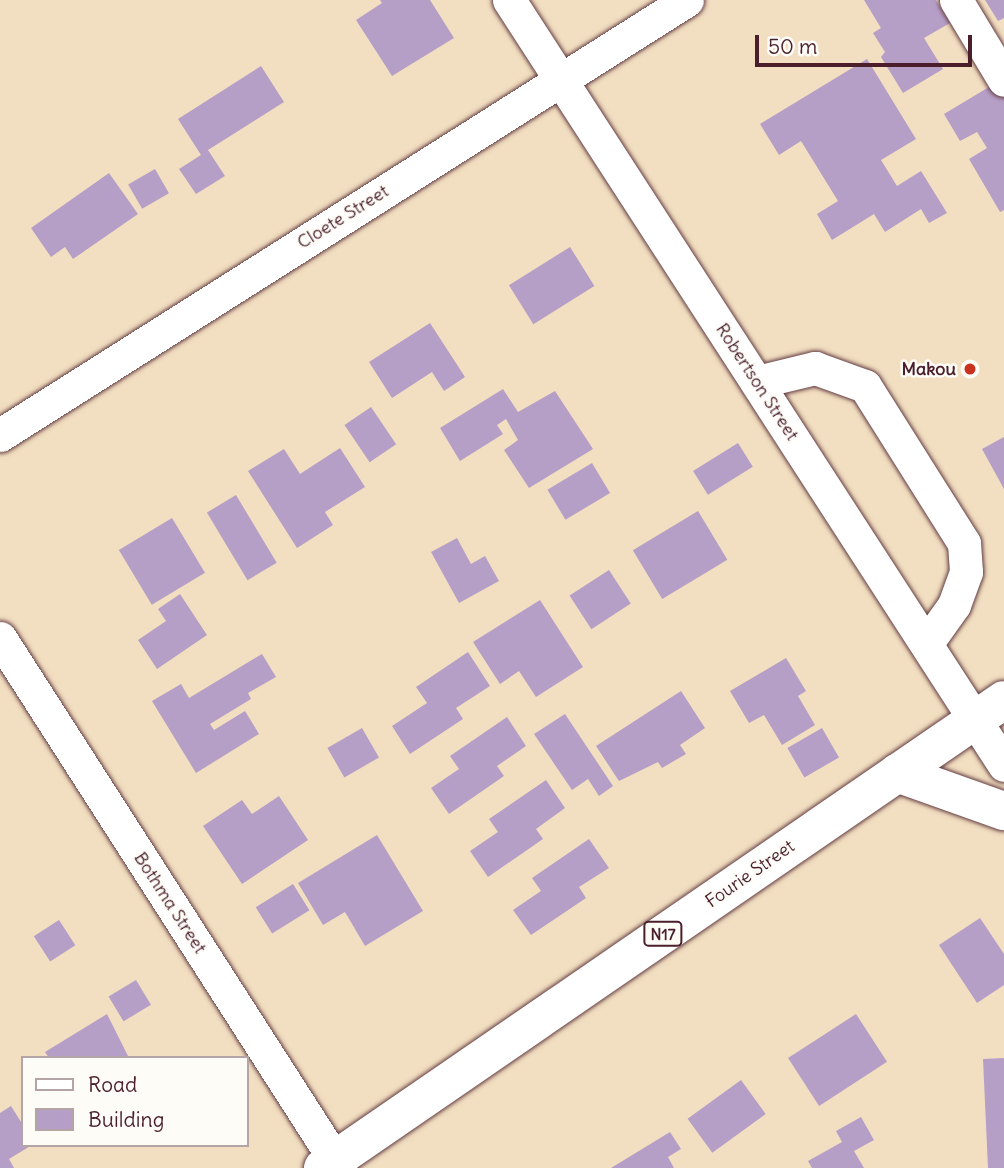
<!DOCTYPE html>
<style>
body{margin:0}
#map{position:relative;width:1004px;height:1168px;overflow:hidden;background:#f2dec0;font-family:Delius,sans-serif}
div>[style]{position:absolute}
.building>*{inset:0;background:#b69fc7;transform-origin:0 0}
.roads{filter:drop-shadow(0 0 2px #633c41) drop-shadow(0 0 2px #633c41)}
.minor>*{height:33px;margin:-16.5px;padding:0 16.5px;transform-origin:16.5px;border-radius:16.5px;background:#fff}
.highway>*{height:38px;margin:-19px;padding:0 19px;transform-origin:19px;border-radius:19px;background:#fff}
.dots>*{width:19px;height:19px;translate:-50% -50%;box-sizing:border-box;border:4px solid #fdfcf7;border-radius:50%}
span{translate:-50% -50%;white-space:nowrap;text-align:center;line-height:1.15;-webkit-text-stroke:5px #fdfcf7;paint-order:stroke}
.shield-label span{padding:2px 5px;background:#fdfcf7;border:2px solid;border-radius:5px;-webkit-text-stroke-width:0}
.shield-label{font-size:16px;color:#4a1f2b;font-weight:700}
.street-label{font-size:18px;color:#4a1f2b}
.poi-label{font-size:18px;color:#4a1f2b;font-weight:700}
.right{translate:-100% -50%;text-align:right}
.legend{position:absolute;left:21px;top:1056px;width:228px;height:91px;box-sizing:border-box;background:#fdfcf7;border:2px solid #b5a4a5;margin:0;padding:9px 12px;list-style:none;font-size:21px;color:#4a1f2b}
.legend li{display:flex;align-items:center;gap:14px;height:35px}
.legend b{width:35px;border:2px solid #b5a4a5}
.scale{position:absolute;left:755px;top:35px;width:217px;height:32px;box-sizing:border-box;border:4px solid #4a1f2b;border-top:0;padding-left:9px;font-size:21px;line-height:24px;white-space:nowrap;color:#4a1f2b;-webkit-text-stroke:5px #fdfcf7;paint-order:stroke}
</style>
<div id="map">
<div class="building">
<i style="clip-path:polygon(380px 0,430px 0,454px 38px,392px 76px,356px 20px,382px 3px)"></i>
<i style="clip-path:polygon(864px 0,936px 0,950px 23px,924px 38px,943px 69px,903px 93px,881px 57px,885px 52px,873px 33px,881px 28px)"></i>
<i style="clip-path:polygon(985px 0,1004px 0,1004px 18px,998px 21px)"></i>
<i style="clip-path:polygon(867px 59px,916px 139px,881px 160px,897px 186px,921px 171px,947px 213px,929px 223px,921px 209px,885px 232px,874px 214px,832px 240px,817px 214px,838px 201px,801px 141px,779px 155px,760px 124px)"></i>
<i style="clip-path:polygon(261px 66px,284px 102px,208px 150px,225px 176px,196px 194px,179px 169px,201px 155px,178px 119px)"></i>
<i style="clip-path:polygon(999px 81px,1004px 90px,1004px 210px,1000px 212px,969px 159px,987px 148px,977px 132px,960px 141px,944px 114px)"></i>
<i style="left:155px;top:169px;width:28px;height:31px;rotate:60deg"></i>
<i style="clip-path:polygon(109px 173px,138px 214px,73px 259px,65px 247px,51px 257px,31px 228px)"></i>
<i style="left:570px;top:247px;width:46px;height:72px;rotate:58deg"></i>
<i style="clip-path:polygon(430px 323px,465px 377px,444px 391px,432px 372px,392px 398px,369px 362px)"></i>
<i style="clip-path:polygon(503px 389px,518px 412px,555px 391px,593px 449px,529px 488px,504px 450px,518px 440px,506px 419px,497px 425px,503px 434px,460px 461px,440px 428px)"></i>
<i style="left:371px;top:407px;width:45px;height:32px;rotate:56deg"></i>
<i style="clip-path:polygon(1004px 437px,1004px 489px,982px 449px)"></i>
<i style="left:738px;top:443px;width:28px;height:53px;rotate:58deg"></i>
<i style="clip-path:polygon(340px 448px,365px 487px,325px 512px,333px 525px,297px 548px,248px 471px,284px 449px,300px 474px)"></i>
<i style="left:592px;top:463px;width:35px;height:52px;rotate:59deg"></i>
<i style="left:236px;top:495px;width:79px;height:34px;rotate:59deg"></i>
<i style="left:698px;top:511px;width:57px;height:76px;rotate:59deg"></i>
<i style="left:172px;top:518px;width:64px;height:62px;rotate:59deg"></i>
<i style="clip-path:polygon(457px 538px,471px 564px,485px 556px,499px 581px,459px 603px,431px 552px)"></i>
<i style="left:609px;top:570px;width:40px;height:47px;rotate:57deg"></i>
<i style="clip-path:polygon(180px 594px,207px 635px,157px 669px,138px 640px,166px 621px,158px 609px)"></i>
<i style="clip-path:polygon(540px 600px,583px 667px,536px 697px,519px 671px,500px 684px,473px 642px)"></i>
<i style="clip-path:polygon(468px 652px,490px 686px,456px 708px,463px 719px,410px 754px,392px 726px,427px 703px,416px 687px)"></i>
<i style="clip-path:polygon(262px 654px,276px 677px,248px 693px,251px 699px,210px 724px,214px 730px,245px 711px,259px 734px,196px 773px,152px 701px,181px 684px,189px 698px)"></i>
<i style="clip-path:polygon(786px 658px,806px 691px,798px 696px,815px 725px,782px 745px,764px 715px,749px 723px,730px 691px)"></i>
<i style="clip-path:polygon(681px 691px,705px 728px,680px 745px,686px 754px,662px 768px,658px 762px,619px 781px,596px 746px)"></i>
<i style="clip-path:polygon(565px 714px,613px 786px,599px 796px,588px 779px,572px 790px,534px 734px)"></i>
<i style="clip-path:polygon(507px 717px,526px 746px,497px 766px,504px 776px,449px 814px,431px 788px,459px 769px,450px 756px)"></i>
<i style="left:362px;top:728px;width:34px;height:40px;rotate:60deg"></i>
<i style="left:822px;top:728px;width:34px;height:40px;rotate:60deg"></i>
<i style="clip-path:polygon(546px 780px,565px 808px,536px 829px,543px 839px,488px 877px,470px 851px,498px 832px,489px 819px)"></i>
<i style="clip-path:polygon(279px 796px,308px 840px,242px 884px,203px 826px,242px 800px,252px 814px)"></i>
<i style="clip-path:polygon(377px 835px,423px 911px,365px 946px,345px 912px,323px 925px,298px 883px)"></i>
<i style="clip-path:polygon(589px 839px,609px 868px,579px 887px,586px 898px,531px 935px,513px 910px,541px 891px,532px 878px)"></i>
<i style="left:293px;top:884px;width:31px;height:44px;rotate:58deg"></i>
<i style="clip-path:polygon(980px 918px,1004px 954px,1004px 985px,977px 1003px,939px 945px)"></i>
<i style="left:59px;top:920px;width:30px;height:30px;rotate:57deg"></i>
<i style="left:136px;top:980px;width:29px;height:32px;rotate:59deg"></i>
<i style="clip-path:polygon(107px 1014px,129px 1058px,49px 1058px,45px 1052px)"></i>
<i style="left:856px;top:1014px;width:57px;height:81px;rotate:57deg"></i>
<i style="clip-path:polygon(1004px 1058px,1004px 1168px,988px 1168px,983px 1059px)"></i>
<i style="left:741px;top:1080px;width:42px;height:66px;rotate:54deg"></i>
<i style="clip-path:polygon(11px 1106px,23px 1125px,23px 1145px,32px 1145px,9px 1159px,14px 1168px,0 1168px,0 1113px)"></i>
<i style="clip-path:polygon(861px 1117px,874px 1140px,854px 1151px,864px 1168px,812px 1168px,808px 1161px,842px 1142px,836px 1131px)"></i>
<i style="clip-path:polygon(670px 1132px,681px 1149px,668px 1157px,674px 1168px,611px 1168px)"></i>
</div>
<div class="roads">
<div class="minor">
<i style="left:509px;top:0;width:911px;rotate:57.09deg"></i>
<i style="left:956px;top:0;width:93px;rotate:59deg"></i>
<i style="left:757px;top:382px;width:60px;rotate:-13.6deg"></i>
<i style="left:815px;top:368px;width:53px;rotate:19.8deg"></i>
<i style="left:865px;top:386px;width:186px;rotate:57.8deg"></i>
<i style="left:964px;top:543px;width:29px;rotate:86deg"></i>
<i style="left:966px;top:572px;width:35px;rotate:110deg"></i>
<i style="left:954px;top:605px;width:47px;rotate:125.4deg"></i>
<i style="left:0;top:435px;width:813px;rotate:-32.34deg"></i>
<i style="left:0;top:638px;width:630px;rotate:57.32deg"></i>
</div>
<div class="highway">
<i style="left:897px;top:773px;width:114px;rotate:19.6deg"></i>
<i style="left:323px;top:1168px;width:826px;rotate:-34.5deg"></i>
</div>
</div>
<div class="dots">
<i style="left:970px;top:369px;background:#c8321e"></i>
</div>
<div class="shield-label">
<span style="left:663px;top:934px">N17</span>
</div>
<div class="street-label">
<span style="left:343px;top:217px;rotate:-32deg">Cloete Street</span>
<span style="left:757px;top:382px;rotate:57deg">Robertson Street</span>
<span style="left:750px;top:874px;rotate:-35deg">Fourie Street</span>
<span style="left:170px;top:903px;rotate:57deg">Bothma Street</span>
</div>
<div class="poi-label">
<span class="right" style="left:956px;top:369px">Makou</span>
</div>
<ul class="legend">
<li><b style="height:9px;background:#fff"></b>Road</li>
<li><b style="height:19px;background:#b69fc7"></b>Building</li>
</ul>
<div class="scale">50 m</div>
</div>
